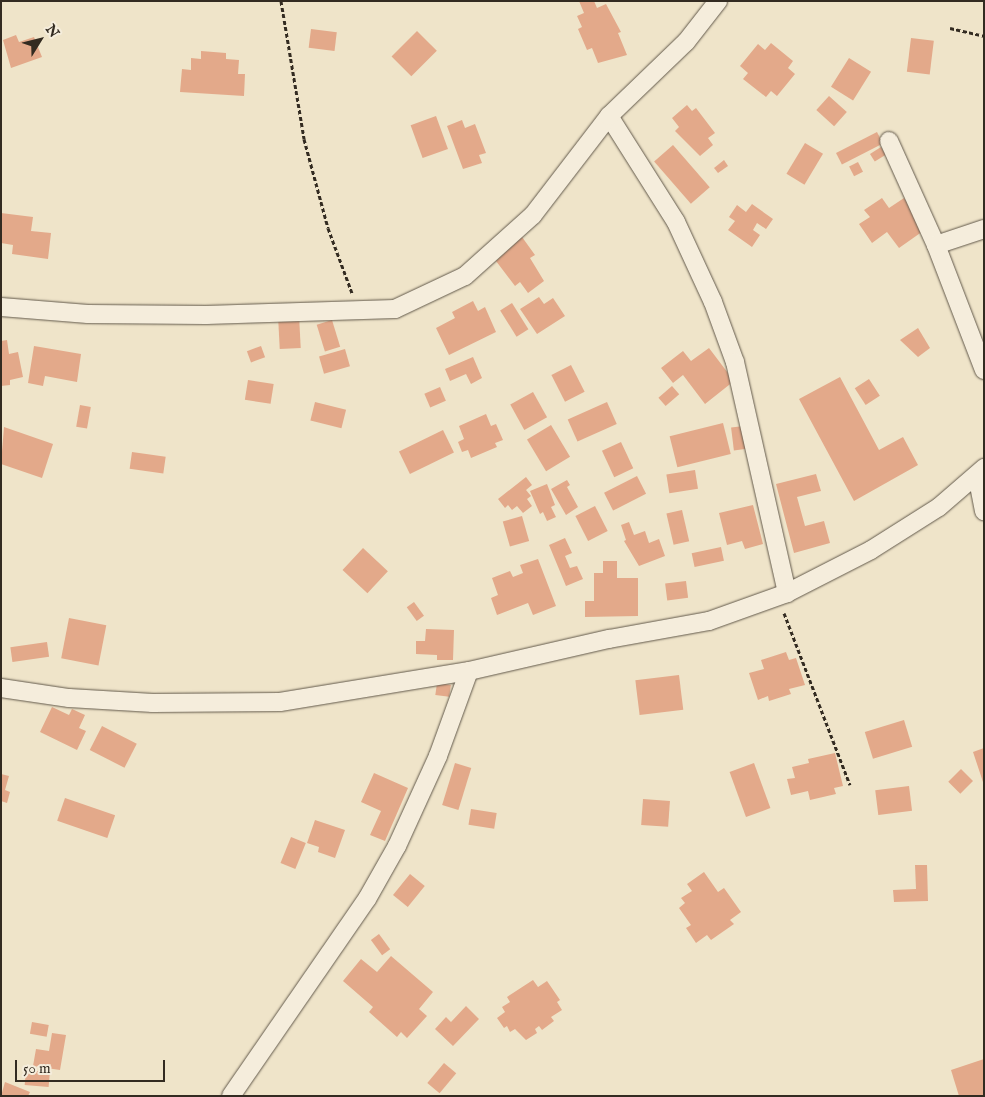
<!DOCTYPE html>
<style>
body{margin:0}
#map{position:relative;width:985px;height:1097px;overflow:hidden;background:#efe4c9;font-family:"IM FELL English",serif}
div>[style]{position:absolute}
.building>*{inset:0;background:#e3a98a;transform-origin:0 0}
.path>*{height:3px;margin-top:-1.5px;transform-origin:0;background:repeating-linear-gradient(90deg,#332b21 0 4px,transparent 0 6.5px)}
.roads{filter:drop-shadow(0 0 1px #62594b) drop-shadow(0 0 1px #62594b)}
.minor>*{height:18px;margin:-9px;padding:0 9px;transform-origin:9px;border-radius:9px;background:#f5eddc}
span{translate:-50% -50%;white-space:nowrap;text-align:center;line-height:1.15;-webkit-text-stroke:4px #f5eddc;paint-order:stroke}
.frame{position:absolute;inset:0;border:2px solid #332b21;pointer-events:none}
.north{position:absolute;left:15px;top:15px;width:50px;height:50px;-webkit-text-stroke:4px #f5eddc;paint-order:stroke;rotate:54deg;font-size:14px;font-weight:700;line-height:20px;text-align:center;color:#332b21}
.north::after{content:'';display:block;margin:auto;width:18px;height:22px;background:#332b21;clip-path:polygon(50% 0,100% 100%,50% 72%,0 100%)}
.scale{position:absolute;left:15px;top:1060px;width:150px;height:22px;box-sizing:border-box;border:2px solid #332b21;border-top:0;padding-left:6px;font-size:15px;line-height:18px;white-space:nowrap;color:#332b21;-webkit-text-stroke:4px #f5eddc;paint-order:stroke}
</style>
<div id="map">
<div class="building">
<i style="clip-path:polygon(579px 1px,594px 1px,597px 8px,606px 4px,621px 32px,618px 33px,627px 55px,598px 63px,592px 48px,587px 50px,578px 29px,582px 27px,577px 16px,584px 13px)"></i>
<i style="left:311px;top:29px;width:26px;height:19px;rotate:7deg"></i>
<i style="left:417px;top:31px;width:28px;height:36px;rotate:45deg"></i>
<i style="clip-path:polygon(16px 35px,19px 42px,34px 37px,42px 57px,11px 68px,3px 40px)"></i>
<i style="left:911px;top:38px;width:23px;height:34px;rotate:7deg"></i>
<i style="clip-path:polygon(771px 43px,793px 61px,788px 68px,795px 74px,777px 96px,771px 91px,766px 97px,743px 79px,748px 73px,740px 66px,758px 44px,765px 50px)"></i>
<i style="clip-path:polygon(201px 51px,226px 53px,226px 59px,239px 60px,238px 74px,245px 74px,244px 96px,180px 92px,182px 69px,191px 70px,191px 58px,201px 59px)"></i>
<i style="left:849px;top:58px;width:26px;height:34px;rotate:32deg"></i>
<i style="left:829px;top:96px;width:24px;height:19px;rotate:42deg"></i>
<i style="clip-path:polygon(687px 105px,692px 111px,696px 108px,715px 133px,708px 138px,713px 145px,700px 156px,675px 131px,679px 127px,672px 118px)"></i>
<i style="left:436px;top:116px;width:35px;height:27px;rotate:70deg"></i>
<i style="clip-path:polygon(462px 120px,465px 128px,475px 124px,486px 153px,479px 155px,482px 163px,463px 169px,447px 126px)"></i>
<i style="left:877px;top:132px;width:13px;height:46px;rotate:63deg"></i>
<i style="left:805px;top:143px;width:21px;height:36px;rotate:31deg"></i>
<i style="left:673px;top:145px;width:56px;height:25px;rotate:49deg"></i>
<i style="left:881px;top:147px;width:9px;height:13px;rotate:58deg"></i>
<i style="clip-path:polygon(724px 160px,728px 166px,718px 173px,714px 168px)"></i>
<i style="left:858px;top:162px;width:11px;height:10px;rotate:63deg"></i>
<i style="clip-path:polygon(882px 198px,889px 208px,904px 198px,926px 229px,899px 248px,887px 232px,872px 243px,859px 224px,870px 217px,864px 210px)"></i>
<i style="clip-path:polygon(752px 204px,773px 219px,766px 229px,757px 223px,753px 230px,760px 235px,752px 247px,728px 230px,735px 221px,729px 217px,737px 205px,746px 212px)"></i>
<i style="clip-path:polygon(1px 213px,33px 217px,31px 231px,51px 233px,48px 259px,12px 254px,13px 245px,1px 243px)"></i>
<i style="clip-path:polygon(522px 237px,535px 255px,530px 258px,544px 281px,528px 293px,520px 282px,515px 286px,496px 261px)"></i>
<i style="clip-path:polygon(539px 297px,544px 304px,553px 298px,565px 316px,537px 334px,520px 309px)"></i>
<i style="clip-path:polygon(473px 301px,478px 311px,485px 307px,496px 332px,449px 355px,436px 328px,455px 318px,452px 312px)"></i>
<i style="left:512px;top:303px;width:31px;height:14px;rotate:58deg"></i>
<i style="left:299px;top:315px;width:33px;height:21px;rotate:87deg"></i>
<i style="left:332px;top:320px;width:28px;height:16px;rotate:73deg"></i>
<i style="clip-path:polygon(918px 328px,930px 348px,918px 357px,900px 340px)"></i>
<i style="clip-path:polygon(7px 340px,9px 354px,18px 352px,23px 377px,10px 380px,10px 385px,1px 386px,1px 341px)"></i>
<i style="clip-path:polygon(34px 346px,81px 354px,77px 382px,45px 376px,43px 386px,28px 383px)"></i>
<i style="left:261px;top:346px;width:12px;height:15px;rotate:70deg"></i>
<i style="clip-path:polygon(709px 348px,734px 381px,705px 404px,683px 375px,673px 383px,661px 368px,683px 351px,691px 361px)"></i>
<i style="left:345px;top:349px;width:18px;height:27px;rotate:74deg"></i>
<i style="clip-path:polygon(473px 357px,482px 378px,471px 384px,466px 374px,450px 381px,445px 369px)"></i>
<i style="left:571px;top:365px;width:30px;height:22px;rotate:63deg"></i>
<i style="clip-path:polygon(840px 377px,879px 450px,903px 437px,918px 465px,854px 501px,799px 399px)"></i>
<i style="left:869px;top:379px;width:20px;height:17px;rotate:57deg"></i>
<i style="left:248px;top:380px;width:26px;height:20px;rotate:9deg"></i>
<i style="left:672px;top:386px;width:11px;height:18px;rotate:49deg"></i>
<i style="left:440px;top:387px;width:15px;height:17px;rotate:67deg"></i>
<i style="left:533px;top:392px;width:29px;height:26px;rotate:61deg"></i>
<i style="left:315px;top:402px;width:32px;height:19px;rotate:14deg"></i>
<i style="left:607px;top:402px;width:24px;height:43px;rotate:66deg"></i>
<i style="left:80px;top:405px;width:11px;height:22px;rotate:10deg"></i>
<i style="clip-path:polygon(486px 414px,491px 426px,496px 424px,503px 440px,495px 443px,497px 447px,471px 458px,468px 450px,462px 452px,458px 442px,464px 439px,459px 426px)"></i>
<i style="left:723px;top:423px;width:32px;height:55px;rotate:76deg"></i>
<i style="left:551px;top:425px;width:37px;height:28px;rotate:59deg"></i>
<i style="left:744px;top:426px;width:23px;height:13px;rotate:83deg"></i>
<i style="clip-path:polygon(4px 427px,53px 444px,42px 478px,1px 464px)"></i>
<i style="left:443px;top:430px;width:25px;height:49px;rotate:64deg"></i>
<i style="left:621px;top:442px;width:29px;height:21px;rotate:65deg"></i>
<i style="left:132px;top:452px;width:34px;height:17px;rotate:8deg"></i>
<i style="left:695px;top:470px;width:19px;height:29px;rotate:81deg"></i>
<i style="clip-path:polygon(816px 474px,821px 491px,797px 497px,805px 526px,824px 521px,830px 543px,794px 553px,776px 484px)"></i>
<i style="left:637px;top:476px;width:20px;height:37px;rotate:63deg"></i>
<i style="clip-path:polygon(526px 477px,532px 485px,526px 490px,531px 496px,527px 499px,532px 506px,523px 513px,517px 506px,512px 510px,508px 505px,505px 508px,498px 499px)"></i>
<i style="clip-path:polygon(567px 480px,570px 485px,567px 487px,578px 507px,566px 515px,551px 489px)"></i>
<i style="clip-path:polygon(547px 484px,555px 505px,551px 507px,556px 517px,547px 521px,543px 512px,540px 514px,530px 491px)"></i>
<i style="clip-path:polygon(753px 505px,763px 544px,745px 549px,742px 541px,727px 545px,719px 513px)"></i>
<i style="left:595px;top:506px;width:28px;height:22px;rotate:63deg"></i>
<i style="left:682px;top:510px;width:32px;height:16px;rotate:77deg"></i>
<i style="left:522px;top:516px;width:26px;height:20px;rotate:74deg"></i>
<i style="clip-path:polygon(629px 522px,634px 535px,645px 531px,649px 543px,659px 539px,665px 556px,639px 566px,624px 541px,626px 540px,621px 525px)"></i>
<i style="clip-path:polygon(565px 538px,572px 553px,565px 556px,570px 568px,577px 566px,583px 579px,566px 586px,549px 545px)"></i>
<i style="left:721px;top:547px;width:14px;height:30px;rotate:78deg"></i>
<i style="left:363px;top:548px;width:34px;height:30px;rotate:43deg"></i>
<i style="clip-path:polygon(538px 559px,556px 606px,533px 615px,528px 603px,497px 615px,491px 598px,498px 595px,492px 578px,510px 571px,513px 577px,523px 573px,520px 565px)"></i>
<i style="clip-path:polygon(603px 561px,617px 561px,617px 578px,638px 578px,638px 616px,585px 617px,585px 601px,594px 601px,594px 573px,603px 573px)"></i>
<i style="left:686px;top:581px;width:17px;height:21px;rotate:83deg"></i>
<i style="left:414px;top:602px;width:17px;height:9px;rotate:54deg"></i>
<i style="left:69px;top:618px;width:38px;height:41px;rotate:11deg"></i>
<i style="clip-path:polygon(426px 629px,454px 630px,453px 660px,437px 660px,437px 655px,416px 654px,416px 641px,425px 641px)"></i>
<i style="left:47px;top:642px;width:15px;height:37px;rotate:82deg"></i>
<i style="clip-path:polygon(786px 652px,789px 660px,796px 658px,805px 685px,789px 689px,791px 694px,769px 701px,768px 696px,758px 700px,749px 673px,764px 669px,761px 660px)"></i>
<i style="left:679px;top:675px;width:35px;height:44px;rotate:83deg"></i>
<i style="left:437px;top:683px;width:14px;height:12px;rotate:8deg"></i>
<i style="clip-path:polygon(52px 707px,69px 715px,72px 709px,85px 715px,79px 728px,86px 731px,77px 750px,40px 732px)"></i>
<i style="left:904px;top:720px;width:28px;height:41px;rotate:73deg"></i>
<i style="left:102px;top:726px;width:39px;height:27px;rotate:27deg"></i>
<i style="clip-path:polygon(984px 748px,984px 782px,983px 782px,973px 752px)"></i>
<i style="clip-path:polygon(835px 753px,843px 786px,834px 788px,836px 794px,810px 800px,808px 791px,791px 795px,787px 779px,795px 778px,792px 767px,809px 763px,808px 759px)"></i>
<i style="left:455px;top:763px;width:17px;height:44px;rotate:17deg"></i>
<i style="left:754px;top:763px;width:48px;height:26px;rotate:70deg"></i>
<i style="left:961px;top:769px;width:17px;height:18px;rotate:45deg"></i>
<i style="clip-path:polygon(374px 773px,408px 788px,385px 841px,370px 835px,381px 811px,361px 802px)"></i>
<i style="clip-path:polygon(1px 774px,9px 776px,5px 790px,10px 792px,7px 803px,1px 801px)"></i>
<i style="left:909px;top:786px;width:25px;height:34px;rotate:83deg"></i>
<i style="left:65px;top:798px;width:53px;height:24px;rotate:19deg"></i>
<i style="left:643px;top:799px;width:27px;height:26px;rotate:4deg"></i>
<i style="left:471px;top:809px;width:26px;height:16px;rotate:9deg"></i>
<i style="clip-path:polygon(315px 820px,345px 830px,335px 858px,318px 852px,319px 847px,307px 843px)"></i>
<i style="left:291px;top:837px;width:16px;height:28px;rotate:22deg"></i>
<i style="clip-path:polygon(915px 865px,927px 865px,928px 901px,894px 902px,893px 890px,916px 889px)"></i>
<i style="clip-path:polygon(704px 872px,718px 892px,724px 888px,741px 912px,730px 920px,734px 924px,711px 940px,707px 935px,696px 943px,686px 928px,691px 925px,679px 908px,685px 903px,681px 898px,692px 891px,687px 884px)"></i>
<i style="left:410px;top:874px;width:19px;height:27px;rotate:39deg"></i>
<i style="left:379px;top:934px;width:19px;height:10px;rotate:54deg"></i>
<i style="clip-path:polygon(391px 956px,433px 992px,419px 1009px,427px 1016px,407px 1038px,401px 1032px,397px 1037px,369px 1012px,373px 1007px,343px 981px,361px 959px,377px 972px)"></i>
<i style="clip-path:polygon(533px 980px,538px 987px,547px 981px,560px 1000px,557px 1002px,562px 1010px,551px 1017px,554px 1021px,542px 1030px,539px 1026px,535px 1029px,537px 1033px,526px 1040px,515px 1029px,510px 1032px,507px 1026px,504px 1028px,497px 1018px,505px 1012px,502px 1007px,510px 1002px,507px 997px)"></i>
<i style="clip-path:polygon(466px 1006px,479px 1019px,453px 1046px,435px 1029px,446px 1017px,451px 1022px)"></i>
<i style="left:32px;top:1022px;width:17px;height:12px;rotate:10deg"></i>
<i style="clip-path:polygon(52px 1033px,66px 1035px,60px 1070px,33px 1066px,36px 1049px,49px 1051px)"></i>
<i style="clip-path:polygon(984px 1059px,984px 1096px,959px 1096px,951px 1070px)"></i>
<i style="left:444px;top:1063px;width:16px;height:26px;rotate:40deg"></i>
<i style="left:26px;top:1070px;width:24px;height:15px;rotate:5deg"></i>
<i style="clip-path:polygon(5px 1082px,30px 1092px,28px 1096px,1px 1096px)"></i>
</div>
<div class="path">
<i style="left:281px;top:1px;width:140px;rotate:80.5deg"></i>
<i style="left:304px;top:139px;width:92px;rotate:74.9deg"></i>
<i style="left:328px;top:228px;width:69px;rotate:69.7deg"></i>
<i style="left:950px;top:28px;width:35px;rotate:13deg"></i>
<i style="left:784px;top:613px;width:184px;rotate:69deg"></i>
</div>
<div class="roads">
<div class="minor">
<i style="left:609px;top:116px;width:125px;rotate:57.7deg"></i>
<i style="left:676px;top:222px;width:88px;rotate:65.2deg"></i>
<i style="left:713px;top:302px;width:64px;rotate:69.9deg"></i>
<i style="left:735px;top:362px;width:237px;rotate:77.3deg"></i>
<i style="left:889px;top:141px;width:114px;rotate:65.7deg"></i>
<i style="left:936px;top:245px;width:134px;rotate:69deg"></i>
<i style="left:936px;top:245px;width:51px;rotate:-18.4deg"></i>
<i style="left:1px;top:307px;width:87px;rotate:4.6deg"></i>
<i style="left:88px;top:314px;width:118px;rotate:0.5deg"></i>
<i style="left:206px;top:315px;width:189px;rotate:-1.8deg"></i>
<i style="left:395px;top:309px;width:77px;rotate:-25.2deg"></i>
<i style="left:465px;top:276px;width:91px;rotate:-41.9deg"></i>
<i style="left:533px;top:215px;width:125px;rotate:-52.5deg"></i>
<i style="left:609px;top:116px;width:107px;rotate:-43.9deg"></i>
<i style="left:686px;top:42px;width:52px;rotate:-52deg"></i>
<i style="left:977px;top:475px;width:37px;rotate:79deg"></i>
<i style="left:1px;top:688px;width:69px;rotate:8.4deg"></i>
<i style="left:69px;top:698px;width:84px;rotate:3.4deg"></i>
<i style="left:153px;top:703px;width:127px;rotate:-0.5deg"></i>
<i style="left:280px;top:702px;width:192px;rotate:-9.3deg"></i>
<i style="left:469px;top:671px;width:144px;rotate:-12.9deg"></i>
<i style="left:609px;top:639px;width:102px;rotate:-10.2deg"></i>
<i style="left:709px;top:621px;width:83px;rotate:-19.7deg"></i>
<i style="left:787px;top:593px;width:94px;rotate:-27.1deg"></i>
<i style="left:871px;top:550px;width:80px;rotate:-32.3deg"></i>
<i style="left:939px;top:507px;width:60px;rotate:-40.9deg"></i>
<i style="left:231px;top:1096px;width:239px;rotate:-55.4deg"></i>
<i style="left:367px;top:899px;width:61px;rotate:-60.5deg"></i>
<i style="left:397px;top:846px;width:99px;rotate:-65.5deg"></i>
<i style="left:438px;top:756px;width:90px;rotate:-70deg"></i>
</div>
</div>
<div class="frame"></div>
<div class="north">N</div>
<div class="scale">50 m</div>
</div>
